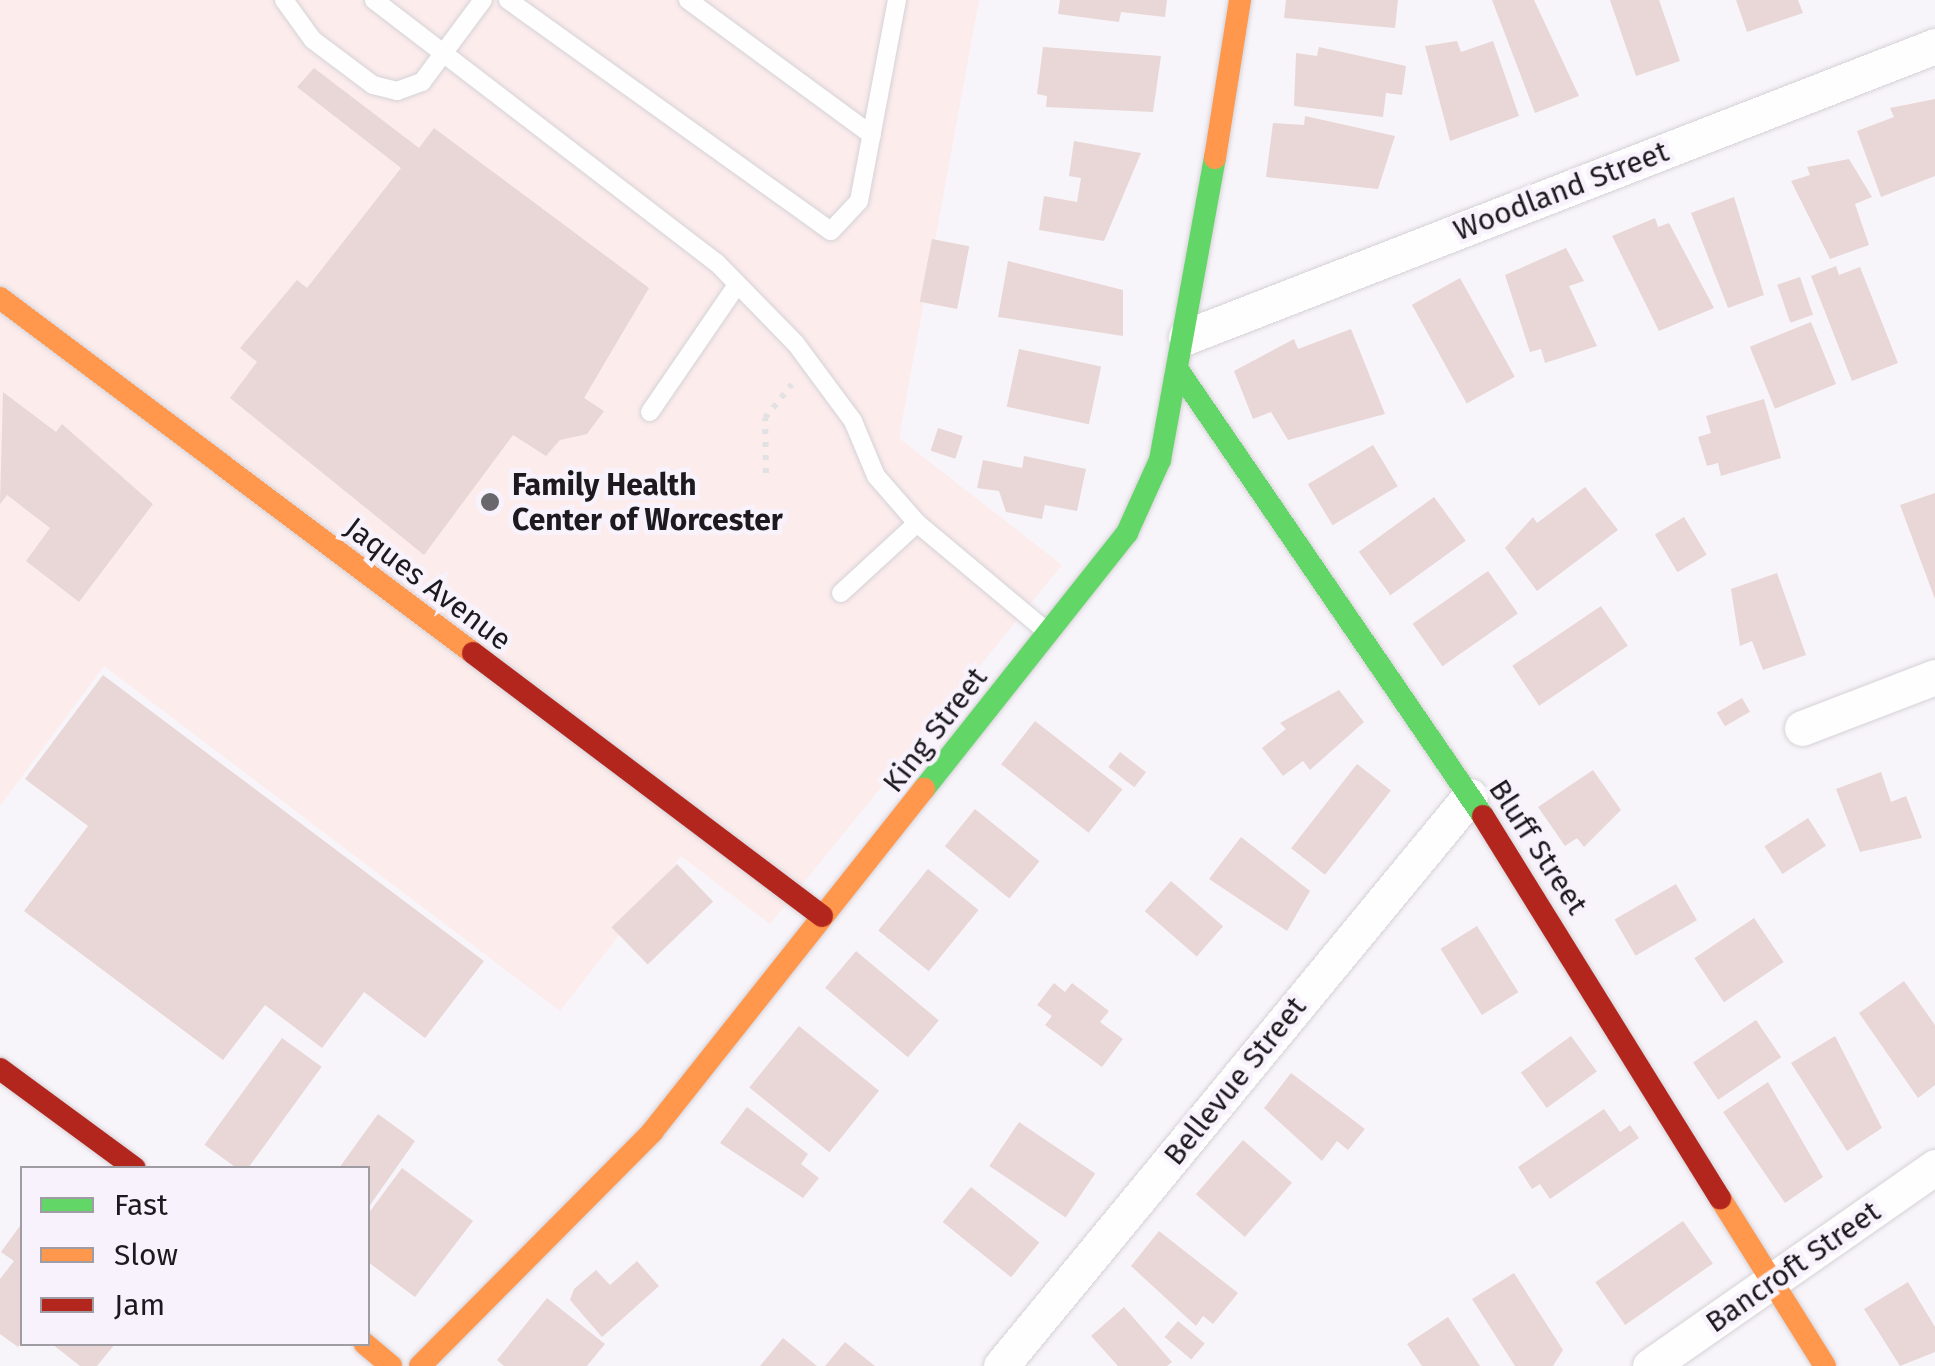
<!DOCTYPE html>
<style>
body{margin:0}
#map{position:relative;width:1935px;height:1366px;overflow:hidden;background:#f8f5fa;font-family:"Fira Sans",sans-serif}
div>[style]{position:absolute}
.medical>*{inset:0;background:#fcecec}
.building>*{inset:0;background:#e8d7d6;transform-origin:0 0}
.path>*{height:6px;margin-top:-3px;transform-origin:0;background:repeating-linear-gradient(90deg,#e2e1e3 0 5px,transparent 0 13px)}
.roads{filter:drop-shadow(0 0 2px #d5d2d7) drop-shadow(0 0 2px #d5d2d7)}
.lane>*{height:18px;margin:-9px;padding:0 9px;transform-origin:9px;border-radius:9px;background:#fefefe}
.street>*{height:35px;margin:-17.5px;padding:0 17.5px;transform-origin:17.5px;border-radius:17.5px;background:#fefefe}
.fast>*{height:22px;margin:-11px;padding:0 11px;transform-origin:11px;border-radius:11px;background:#63d668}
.slow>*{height:22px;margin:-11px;padding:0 11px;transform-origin:11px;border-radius:11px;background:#ff974d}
.jam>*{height:22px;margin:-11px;padding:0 11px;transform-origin:11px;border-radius:11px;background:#b3261e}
.dots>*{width:28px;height:28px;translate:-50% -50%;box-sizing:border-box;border:5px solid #f8f2fd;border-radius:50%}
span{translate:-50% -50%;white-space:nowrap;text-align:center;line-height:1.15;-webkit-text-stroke:9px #f8f2fd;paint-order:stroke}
.street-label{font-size:30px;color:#1d1a1f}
.poi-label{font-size:30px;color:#1d1a1f;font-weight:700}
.left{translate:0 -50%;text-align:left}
.legend{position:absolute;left:20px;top:1166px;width:350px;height:180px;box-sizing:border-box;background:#f8f2fd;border:2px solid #a09ca4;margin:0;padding:12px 18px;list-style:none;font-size:30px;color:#1d1a1f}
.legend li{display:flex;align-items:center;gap:20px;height:50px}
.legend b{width:50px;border:2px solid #a09ca4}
</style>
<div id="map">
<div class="medical">
<i style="clip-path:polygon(0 0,979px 0,899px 438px,1062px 565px,770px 924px,681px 856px,560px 1011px,104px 666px,0 806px)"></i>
</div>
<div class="building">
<i style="clip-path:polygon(1060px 0,1167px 0,1165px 17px,1121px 12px,1119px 22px,1058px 14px)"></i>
<i style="clip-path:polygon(1286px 0,1398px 0,1395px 28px,1284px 18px)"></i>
<i style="clip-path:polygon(1492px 0,1534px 0,1579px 96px,1535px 113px)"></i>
<i style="clip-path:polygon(1610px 0,1659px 0,1680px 61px,1636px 76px)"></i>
<i style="clip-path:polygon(1736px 0,1798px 0,1803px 13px,1747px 32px)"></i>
<i style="clip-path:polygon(1457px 41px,1461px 52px,1493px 41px,1519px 116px,1450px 141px,1425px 46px)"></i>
<i style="clip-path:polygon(1043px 47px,1161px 56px,1153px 112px,1046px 107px,1047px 96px,1037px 94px)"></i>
<i style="clip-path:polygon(1319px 47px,1406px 66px,1402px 95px,1386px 93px,1383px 117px,1294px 106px,1296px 53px,1317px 56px)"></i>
<i style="clip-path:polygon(314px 68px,419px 148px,434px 128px,649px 288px,584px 398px,604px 411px,587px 434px,560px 440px,546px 456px,513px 435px,424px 555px,230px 398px,257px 362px,240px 348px,297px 280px,307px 288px,401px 168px,297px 87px)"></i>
<i style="clip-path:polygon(1935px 99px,1935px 176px,1881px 197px,1857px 131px,1894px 117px,1890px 108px)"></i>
<i style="clip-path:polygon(1305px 116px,1395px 136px,1378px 189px,1266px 177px,1273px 123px,1304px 125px)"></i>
<i style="clip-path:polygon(1074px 141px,1141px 153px,1104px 241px,1039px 230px,1044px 196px,1077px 202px,1081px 178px,1069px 176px)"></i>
<i style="clip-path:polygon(1849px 159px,1872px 197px,1855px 204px,1869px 245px,1830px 259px,1791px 181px,1810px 175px,1807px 167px)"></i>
<i style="clip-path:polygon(1734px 197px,1764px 295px,1728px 308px,1691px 213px)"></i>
<i style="clip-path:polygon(1655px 218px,1658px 227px,1669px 223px,1714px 308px,1659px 331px,1612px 236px)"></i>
<i style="left:932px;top:239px;width:38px;height:64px;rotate:11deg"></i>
<i style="clip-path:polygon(1566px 248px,1584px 281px,1569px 286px,1597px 346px,1545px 363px,1541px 349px,1530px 352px,1505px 275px)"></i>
<i style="clip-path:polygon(1008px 261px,1123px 290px,1123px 336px,998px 317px)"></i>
<i style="clip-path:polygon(1836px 266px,1839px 275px,1860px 267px,1898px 363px,1852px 381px,1811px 276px)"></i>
<i style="left:1800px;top:277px;width:40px;height:24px;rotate:71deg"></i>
<i style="left:1460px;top:278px;width:113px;height:55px;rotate:61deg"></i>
<i style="left:1811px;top:322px;width:67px;height:66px;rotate:68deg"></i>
<i style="clip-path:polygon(1351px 329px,1385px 414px,1288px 440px,1271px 412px,1253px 419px,1234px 371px,1294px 339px,1298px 349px)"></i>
<i style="left:1019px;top:349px;width:84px;height:59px;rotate:12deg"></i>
<i style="clip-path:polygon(3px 392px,56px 432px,62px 424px,153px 504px,79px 602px,26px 561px,50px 528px,7px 495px,0 504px)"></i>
<i style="clip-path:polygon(1764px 399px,1781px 458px,1721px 476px,1718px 463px,1707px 466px,1698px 437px,1711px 433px,1706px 416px)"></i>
<i style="left:938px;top:428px;width:26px;height:24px;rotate:18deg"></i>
<i style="left:1373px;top:445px;width:48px;height:76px;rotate:59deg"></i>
<i style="clip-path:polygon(1024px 456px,1086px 469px,1077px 511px,1045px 505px,1042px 519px,1006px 512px,999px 491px,977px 488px,983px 460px,1022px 468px)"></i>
<i style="clip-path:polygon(1585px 487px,1618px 530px,1537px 591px,1505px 548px,1533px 517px,1537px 523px)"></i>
<i style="clip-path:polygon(1935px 493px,1935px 599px,1900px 505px)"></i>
<i style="left:1434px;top:497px;width:54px;height:93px;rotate:54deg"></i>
<i style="left:1684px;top:517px;width:44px;height:34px;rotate:59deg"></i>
<i style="left:1488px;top:571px;width:52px;height:92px;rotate:55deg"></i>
<i style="clip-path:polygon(1777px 573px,1806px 655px,1763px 670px,1752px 641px,1740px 646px,1731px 589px)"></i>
<i style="left:1601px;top:606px;width:48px;height:107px;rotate:56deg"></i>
<i style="clip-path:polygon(103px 675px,484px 961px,425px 1038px,364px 992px,322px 1048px,265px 1005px,223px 1060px,24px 911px,88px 826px,25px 779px)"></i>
<i style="clip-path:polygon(1339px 690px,1364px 722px,1310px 770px,1303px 761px,1283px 776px,1262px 748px,1286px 729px,1280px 723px)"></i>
<i style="left:1742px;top:698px;width:16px;height:29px;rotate:60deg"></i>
<i style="left:1035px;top:721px;width:111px;height:55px;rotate:38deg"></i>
<i style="left:1120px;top:752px;width:33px;height:19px;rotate:38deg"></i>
<i style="left:1357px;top:764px;width:43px;height:107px;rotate:38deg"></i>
<i style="clip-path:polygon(1593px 770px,1621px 810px,1584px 847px,1577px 838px,1565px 846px,1538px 807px)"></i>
<i style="clip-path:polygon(1881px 772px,1891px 802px,1906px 796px,1922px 838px,1860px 852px,1836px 789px)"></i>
<i style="left:975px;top:809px;width:83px;height:48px;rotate:39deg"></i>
<i style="left:1808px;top:818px;width:33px;height:52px;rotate:57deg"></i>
<i style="clip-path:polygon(1241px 837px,1310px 891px,1287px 931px,1209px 879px)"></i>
<i style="left:677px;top:864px;width:52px;height:91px;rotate:46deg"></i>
<i style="left:928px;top:869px;width:65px;height:79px;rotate:39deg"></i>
<i style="left:1171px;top:881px;width:69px;height:40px;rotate:41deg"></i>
<i style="left:1676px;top:884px;width:42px;height:71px;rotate:60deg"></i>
<i style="left:1754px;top:918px;width:53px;height:72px;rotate:56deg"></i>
<i style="left:1477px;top:926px;width:78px;height:43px;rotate:58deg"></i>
<i style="left:856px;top:951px;width:108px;height:48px;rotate:40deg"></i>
<i style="clip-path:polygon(1904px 981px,1935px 1025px,1935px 1085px,1918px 1098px,1859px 1013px)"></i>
<i style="clip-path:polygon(1054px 983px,1065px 992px,1072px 983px,1109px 1011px,1100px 1022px,1123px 1039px,1102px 1067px,1045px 1025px,1052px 1016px,1037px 1005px)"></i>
<i style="left:1756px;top:1020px;width:45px;height:76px;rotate:56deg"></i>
<i style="left:799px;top:1026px;width:103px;height:79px;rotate:39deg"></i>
<i style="left:1571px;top:1036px;width:44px;height:62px;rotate:54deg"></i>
<i style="clip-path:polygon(1835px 1036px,1882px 1128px,1847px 1151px,1791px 1063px)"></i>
<i style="left:282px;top:1038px;width:49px;height:132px;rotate:36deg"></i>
<i style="clip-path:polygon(1291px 1073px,1365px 1129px,1348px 1150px,1337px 1141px,1322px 1161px,1264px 1108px)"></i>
<i style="clip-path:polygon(1768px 1082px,1823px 1177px,1785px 1203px,1723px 1112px)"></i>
<i style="clip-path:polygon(747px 1107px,808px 1154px,801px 1164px,819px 1178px,803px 1198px,720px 1143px)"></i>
<i style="clip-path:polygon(1604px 1109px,1620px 1132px,1630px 1125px,1639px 1138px,1550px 1199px,1540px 1184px,1532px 1189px,1518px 1167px)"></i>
<i style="clip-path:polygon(378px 1114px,415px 1141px,368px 1208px,368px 1168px,339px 1168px)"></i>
<i style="left:1019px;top:1122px;width:92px;height:53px;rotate:34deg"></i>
<i style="left:1243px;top:1140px;width:65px;height:72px;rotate:41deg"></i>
<i style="clip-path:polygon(402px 1168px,473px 1221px,415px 1297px,368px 1262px,368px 1214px)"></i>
<i style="left:971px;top:1187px;width:88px;height:45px;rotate:39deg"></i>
<i style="left:1683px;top:1221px;width:52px;height:107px;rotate:55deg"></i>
<i style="clip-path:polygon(22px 1223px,22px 1342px,18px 1347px,0 1334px,0 1279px,14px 1261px,1px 1252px)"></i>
<i style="clip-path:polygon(1159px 1231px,1238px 1293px,1213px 1324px,1203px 1316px,1196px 1326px,1131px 1266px)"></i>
<i style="clip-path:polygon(637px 1261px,659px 1286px,602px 1337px,570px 1300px,574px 1289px,596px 1270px,610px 1285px)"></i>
<i style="clip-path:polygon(1514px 1273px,1563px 1350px,1553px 1366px,1515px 1366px,1472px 1299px)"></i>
<i style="clip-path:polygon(1908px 1282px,1935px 1327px,1935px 1352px,1900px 1366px,1864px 1309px)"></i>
<i style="clip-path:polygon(547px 1298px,605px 1344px,587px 1366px,504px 1366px,497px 1360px)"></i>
<i style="clip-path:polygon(1124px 1307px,1172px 1362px,1167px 1366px,1118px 1366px,1091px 1336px)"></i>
<i style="clip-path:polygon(1448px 1317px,1480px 1366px,1422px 1366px,1407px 1344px)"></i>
<i style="left:1178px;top:1321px;width:35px;height:21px;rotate:40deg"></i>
<i style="clip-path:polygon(783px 1338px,817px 1366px,760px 1366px)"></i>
<i style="clip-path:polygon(845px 1342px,875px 1366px,825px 1366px)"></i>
<i style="clip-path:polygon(52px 1344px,115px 1344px,97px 1366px,80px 1366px)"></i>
</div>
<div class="path">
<i style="left:766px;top:473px;width:55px;rotate:-91deg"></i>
<i style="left:765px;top:418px;width:43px;rotate:-51.5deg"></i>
</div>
<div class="roads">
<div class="lane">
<i style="left:284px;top:0;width:49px;rotate:54.1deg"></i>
<i style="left:313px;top:40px;width:75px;rotate:36.9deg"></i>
<i style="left:373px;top:85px;width:25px;rotate:14deg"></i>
<i style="left:397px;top:91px;width:27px;rotate:-20deg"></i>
<i style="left:422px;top:82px;width:102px;rotate:-53.4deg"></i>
<i style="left:374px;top:0;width:432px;rotate:37.5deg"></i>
<i style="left:717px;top:263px;width:113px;rotate:45.7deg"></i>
<i style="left:796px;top:344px;width:96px;rotate:53.5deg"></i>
<i style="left:853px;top:421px;width:60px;rotate:67.3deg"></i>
<i style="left:876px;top:476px;width:62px;rotate:48.9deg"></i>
<i style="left:917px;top:523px;width:167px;rotate:39.9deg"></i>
<i style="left:508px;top:0;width:397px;rotate:35.6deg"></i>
<i style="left:831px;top:231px;width:41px;rotate:-47deg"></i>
<i style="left:859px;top:201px;width:205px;rotate:-79.3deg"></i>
<i style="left:688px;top:0;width:228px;rotate:36.3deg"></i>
<i style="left:650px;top:412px;width:154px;rotate:-55.6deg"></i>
<i style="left:841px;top:593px;width:103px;rotate:-42.6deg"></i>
</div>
<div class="street">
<i style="left:1186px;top:337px;width:804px;rotate:-21.23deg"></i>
<i style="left:1802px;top:728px;width:142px;rotate:-21deg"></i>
<i style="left:1001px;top:1366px;width:738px;rotate:-50.55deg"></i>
<i style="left:1650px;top:1366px;width:348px;rotate:-34.9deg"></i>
</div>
<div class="fast">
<i style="left:1180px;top:373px;width:537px;rotate:55.63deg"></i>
<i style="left:924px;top:789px;width:327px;rotate:-51.6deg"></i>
<i style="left:1127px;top:533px;width:80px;rotate:-65.7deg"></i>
<i style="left:1160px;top:460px;width:307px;rotate:-79.7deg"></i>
</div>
<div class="slow">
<i style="left:1215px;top:158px;width:160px;rotate:-81deg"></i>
<i style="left:0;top:298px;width:591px;rotate:36.89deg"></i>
<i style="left:1720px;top:1198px;width:198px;rotate:58deg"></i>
<i style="left:365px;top:1344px;width:34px;rotate:40deg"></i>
<i style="left:420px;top:1366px;width:330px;rotate:-45.2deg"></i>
<i style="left:652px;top:1132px;width:438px;rotate:-51.6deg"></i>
</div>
<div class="jam">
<i style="left:473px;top:653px;width:437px;rotate:37deg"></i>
<i style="left:1483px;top:816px;width:450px;rotate:58.2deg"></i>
<i style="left:0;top:1069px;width:167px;rotate:36.3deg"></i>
</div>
</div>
<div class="dots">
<i style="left:490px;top:502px;background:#6a676c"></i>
</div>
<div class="street-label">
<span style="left:1561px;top:191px;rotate:-21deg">Woodland Street</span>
<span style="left:428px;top:584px;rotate:37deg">Jaques Avenue</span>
<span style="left:935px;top:730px;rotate:-52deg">King Street</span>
<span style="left:1538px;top:847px;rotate:57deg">Bluff Street</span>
<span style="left:1235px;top:1081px;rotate:-51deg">Bellevue Street</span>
<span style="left:1793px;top:1267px;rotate:-35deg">Bancroft Street</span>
</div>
<div class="poi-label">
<span class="left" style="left:512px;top:502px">Family Health<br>Center of Worcester</span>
</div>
<ul class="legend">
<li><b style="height:12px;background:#63d668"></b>Fast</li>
<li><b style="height:12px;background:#ff974d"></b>Slow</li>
<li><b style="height:12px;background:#b3261e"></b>Jam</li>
</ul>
</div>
